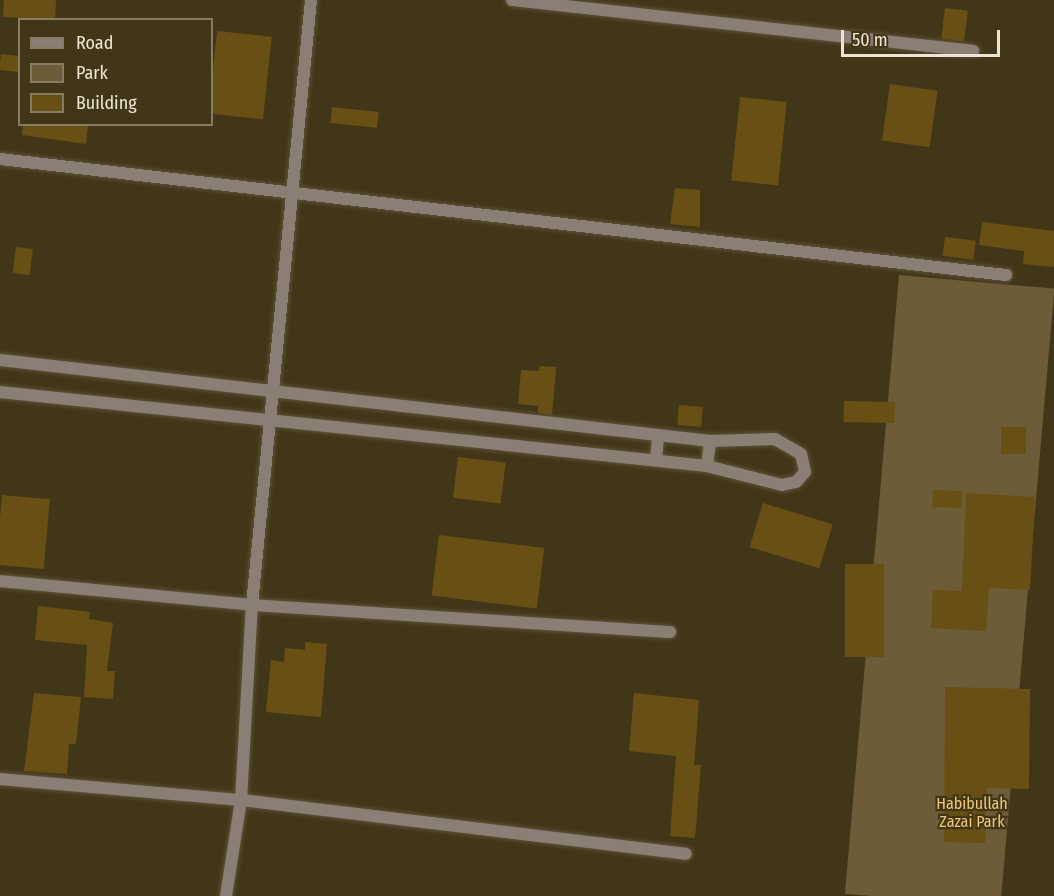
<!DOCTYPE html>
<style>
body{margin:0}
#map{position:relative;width:1054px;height:896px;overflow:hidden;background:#423619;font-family:"Fira Sans Condensed",sans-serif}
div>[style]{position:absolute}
.green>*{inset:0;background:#6d5c38;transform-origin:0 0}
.building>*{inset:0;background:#685014;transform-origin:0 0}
.roads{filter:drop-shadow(0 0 2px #5d5237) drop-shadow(0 0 2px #5d5237)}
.minor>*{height:12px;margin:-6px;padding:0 6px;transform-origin:6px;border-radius:6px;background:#8b7f75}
span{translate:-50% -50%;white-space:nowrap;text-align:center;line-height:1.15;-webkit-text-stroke:4.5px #423619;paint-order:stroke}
.park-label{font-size:16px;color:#edc774}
.legend{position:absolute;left:18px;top:18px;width:195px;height:108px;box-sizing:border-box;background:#423619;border:2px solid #867c64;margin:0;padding:8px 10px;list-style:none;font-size:18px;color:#ece4d4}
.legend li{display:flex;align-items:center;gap:12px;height:30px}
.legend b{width:30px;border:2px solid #867c64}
.scale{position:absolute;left:841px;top:30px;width:159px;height:27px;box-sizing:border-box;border:3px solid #ece4d4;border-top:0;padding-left:8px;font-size:18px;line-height:21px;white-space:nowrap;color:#ece4d4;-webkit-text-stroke:4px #423619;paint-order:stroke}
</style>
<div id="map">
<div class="green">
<i style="left:899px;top:275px;width:156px;height:621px;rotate:5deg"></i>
</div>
<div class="building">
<i style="clip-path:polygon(4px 0,56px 0,55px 20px,3px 17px)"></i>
<i style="left:945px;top:8px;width:23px;height:31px;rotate:7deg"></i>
<i style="left:217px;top:31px;width:55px;height:83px;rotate:6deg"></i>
<i style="left:1px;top:54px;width:19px;height:16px;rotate:6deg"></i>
<i style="left:890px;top:84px;width:48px;height:57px;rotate:8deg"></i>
<i style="left:740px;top:97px;width:47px;height:84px;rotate:6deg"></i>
<i style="left:332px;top:107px;width:47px;height:16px;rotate:6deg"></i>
<i style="clip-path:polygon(23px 124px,88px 124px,86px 144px,22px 135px)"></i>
<i style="clip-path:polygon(675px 188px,700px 190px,700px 227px,670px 224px)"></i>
<i style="clip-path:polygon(982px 222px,1054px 231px,1054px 267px,1023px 264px,1024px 251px,979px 245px)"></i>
<i style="left:945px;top:237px;width:31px;height:19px;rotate:7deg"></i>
<i style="left:16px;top:247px;width:17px;height:26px;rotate:7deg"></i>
<i style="clip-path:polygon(540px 366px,556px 367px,552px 415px,538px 413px,538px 406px,518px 404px,521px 370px,539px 371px)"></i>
<i style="left:844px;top:401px;width:51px;height:21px;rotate:1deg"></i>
<i style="left:679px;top:405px;width:24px;height:20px;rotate:5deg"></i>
<i style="left:1001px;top:427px;width:25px;height:27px"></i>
<i style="left:458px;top:457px;width:48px;height:41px;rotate:7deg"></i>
<i style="left:933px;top:490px;width:29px;height:17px;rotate:2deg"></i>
<i style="clip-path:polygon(966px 493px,1035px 497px,1030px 590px,989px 588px,986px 631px,931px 628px,933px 590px,962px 591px)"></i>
<i style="left:2px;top:495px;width:48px;height:70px;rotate:5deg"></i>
<i style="left:763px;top:503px;width:73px;height:46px;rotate:17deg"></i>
<i style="left:439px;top:535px;width:106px;height:61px;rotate:7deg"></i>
<i style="left:845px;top:564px;width:39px;height:93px"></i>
<i style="clip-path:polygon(38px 606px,90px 612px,89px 619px,113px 623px,107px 671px,115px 671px,113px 699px,84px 697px,87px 645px,35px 640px)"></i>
<i style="clip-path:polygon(305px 642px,327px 644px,321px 717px,266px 712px,271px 660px,284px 662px,285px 648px,305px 650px)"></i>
<i style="clip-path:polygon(945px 687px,1030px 689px,1029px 789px,987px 788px,985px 843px,944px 842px)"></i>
<i style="clip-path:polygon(34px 693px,81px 697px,76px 744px,69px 744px,67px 774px,24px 771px)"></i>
<i style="clip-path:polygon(634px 693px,699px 700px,694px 765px,701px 765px,695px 838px,670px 836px,676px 756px,629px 751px)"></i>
</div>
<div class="roads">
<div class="minor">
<i style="left:512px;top:0;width:464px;rotate:6.3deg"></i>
<i style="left:0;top:159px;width:1013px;rotate:6.58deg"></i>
<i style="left:0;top:360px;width:715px;rotate:6.51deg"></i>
<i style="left:710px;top:441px;width:65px;rotate:-1.8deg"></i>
<i style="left:775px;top:439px;width:30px;rotate:30deg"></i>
<i style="left:801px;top:454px;width:18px;rotate:77deg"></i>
<i style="left:805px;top:472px;width:13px;rotate:132deg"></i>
<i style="left:796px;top:482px;width:14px;rotate:168deg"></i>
<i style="left:782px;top:485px;width:77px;rotate:-165.8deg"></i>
<i style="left:707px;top:466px;width:711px;rotate:-174.02deg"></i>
<i style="left:656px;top:460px;width:25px;rotate:-85deg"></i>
<i style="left:707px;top:466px;width:25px;rotate:-83deg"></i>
<i style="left:0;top:581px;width:253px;rotate:5.4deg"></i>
<i style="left:252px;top:605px;width:419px;rotate:3.7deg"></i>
<i style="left:0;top:779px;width:242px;rotate:5deg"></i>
<i style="left:241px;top:800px;width:448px;rotate:6.9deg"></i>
<i style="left:226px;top:896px;width:97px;rotate:-81.1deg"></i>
<i style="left:241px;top:800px;width:195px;rotate:-86.8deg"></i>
<i style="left:252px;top:605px;width:608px;rotate:-84.43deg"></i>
</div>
</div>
<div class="park-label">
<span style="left:972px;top:813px">Habibullah<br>Zazai Park</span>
</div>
<ul class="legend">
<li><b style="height:8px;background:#8b7f75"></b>Road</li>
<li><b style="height:16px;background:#6d5c38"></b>Park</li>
<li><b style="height:16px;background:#685014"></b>Building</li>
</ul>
<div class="scale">50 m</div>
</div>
